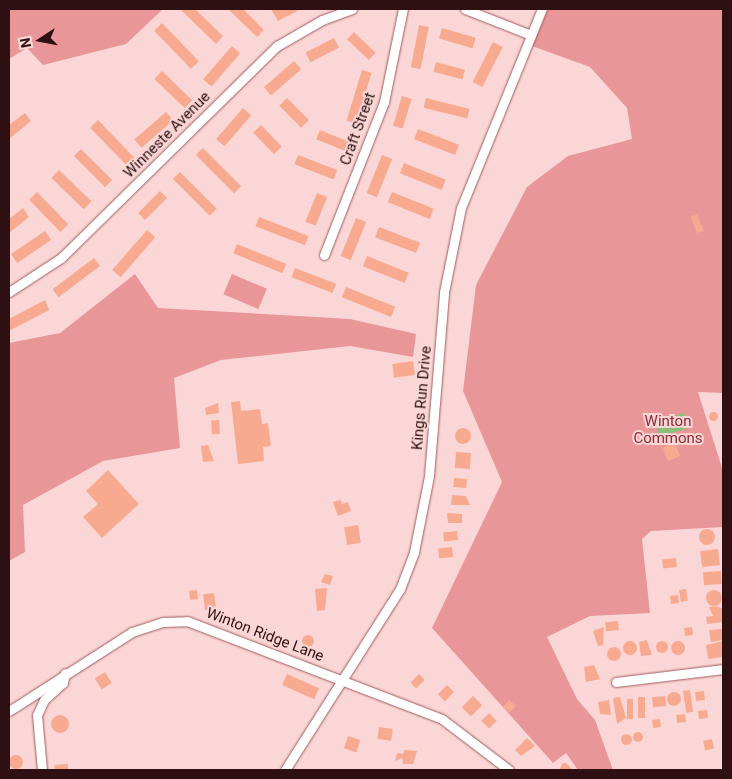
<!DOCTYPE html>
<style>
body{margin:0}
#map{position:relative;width:732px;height:779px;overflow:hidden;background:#fad7d6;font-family:Roboto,sans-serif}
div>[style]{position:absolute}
.green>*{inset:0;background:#e89698;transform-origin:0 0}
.water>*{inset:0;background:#8bbe7b;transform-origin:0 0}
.building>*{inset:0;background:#f8aa91;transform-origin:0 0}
.round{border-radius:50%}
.roads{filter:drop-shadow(0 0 1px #a5595d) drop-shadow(0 0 1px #a5595d)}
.minor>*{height:9px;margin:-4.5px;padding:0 4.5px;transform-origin:4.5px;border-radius:4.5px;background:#fff}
span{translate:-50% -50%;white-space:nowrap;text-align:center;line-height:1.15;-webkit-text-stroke:4px #fad7d6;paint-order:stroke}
.street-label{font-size:15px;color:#2e1012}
.park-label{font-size:15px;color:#912a36}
.frame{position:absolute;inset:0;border:10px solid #2e1012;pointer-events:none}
.north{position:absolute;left:15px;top:15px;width:50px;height:50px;-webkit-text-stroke:4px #fad7d6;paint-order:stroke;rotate:259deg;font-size:14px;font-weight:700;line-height:20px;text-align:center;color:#2e1012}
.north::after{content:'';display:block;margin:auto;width:18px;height:22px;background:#2e1012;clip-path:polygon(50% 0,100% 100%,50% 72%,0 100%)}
</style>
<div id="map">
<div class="green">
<i style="clip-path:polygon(9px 9px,163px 9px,126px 44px,43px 65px,27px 48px,9px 59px)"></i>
<i style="clip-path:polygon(548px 9px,723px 9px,723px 393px,698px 392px,723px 471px,723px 527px,651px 531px,642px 539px,650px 613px,590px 616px,547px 637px,577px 699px,595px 720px,613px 770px,578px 770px,566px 753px,553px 763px,432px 628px,502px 482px,463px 391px,476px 285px,527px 187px,568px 156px,632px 139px,627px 108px,590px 67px,532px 46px)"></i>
<i style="clip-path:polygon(135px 274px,158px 308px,350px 319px,416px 334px,413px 357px,350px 346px,221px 360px,174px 378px,180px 448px,103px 461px,23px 505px,25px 552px,9px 561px,9px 343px,60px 333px)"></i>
<i style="left:232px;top:274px;width:38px;height:22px;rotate:23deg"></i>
</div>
<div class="water">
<i style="left:684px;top:413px;width:16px;height:30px;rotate:75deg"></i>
</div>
<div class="building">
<i style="clip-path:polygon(180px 9px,195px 9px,223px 36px,216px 44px)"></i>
<i style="clip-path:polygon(228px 9px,243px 9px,264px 30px,257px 37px)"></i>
<i style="clip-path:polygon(271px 9px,301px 9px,278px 21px)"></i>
<i style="left:162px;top:23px;width:53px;height:11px;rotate:46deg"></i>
<i style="left:419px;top:25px;width:10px;height:43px;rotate:11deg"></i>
<i style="left:442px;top:28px;width:35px;height:11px;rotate:16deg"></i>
<i style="left:354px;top:32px;width:30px;height:10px;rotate:44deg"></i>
<i style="left:334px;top:38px;width:11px;height:32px;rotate:63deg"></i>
<i style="left:493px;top:42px;width:11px;height:45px;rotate:27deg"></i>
<i style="left:232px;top:46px;width:11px;height:44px;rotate:41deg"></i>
<i style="left:294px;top:61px;width:11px;height:40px;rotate:49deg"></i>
<i style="left:436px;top:62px;width:30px;height:10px;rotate:15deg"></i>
<i style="left:362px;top:70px;width:10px;height:53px;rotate:17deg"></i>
<i style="left:162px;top:71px;width:42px;height:11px;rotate:44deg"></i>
<i style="left:402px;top:96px;width:10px;height:31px;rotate:17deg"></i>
<i style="left:287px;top:98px;width:31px;height:11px;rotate:45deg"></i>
<i style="left:426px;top:98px;width:45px;height:10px;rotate:14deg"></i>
<i style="left:243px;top:108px;width:11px;height:41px;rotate:41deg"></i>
<i style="left:166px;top:112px;width:11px;height:42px;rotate:49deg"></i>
<i style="clip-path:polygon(25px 113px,31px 121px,9px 139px,9px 125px)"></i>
<i style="left:98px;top:120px;width:53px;height:11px;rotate:46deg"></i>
<i style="left:261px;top:125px;width:30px;height:11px;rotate:46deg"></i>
<i style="left:418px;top:129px;width:44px;height:11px;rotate:21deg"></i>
<i style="left:320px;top:130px;width:32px;height:10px;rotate:22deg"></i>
<i style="left:203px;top:148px;width:54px;height:10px;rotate:45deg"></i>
<i style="left:81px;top:149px;width:44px;height:10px;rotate:45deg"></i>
<i style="left:298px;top:155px;width:42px;height:10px;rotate:21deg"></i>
<i style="left:382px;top:155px;width:11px;height:41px;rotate:22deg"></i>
<i style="left:404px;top:163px;width:45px;height:11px;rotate:22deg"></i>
<i style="left:59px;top:170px;width:45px;height:11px;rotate:44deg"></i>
<i style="left:180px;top:172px;width:52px;height:10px;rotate:45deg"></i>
<i style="left:160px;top:191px;width:10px;height:31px;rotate:45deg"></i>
<i style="left:37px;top:192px;width:45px;height:11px;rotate:46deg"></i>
<i style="left:392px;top:192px;width:45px;height:11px;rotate:22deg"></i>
<i style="left:317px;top:193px;width:11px;height:31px;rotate:22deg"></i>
<i style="clip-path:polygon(23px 208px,29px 217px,9px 233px,9px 219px)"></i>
<i style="left:697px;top:214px;width:18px;height:7px;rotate:68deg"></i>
<i style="left:259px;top:217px;width:53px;height:10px;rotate:21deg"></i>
<i style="left:356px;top:218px;width:11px;height:41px;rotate:22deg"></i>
<i style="left:379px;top:227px;width:44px;height:11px;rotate:21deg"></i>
<i style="left:147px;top:230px;width:11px;height:53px;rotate:41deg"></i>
<i style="left:45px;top:231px;width:11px;height:41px;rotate:56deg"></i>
<i style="left:237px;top:244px;width:53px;height:10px;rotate:22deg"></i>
<i style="left:367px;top:256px;width:45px;height:11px;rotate:22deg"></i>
<i style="left:94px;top:258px;width:10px;height:52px;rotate:53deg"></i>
<i style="left:295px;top:268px;width:44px;height:10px;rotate:21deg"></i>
<i style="left:346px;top:287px;width:53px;height:11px;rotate:22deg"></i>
<i style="clip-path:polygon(45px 300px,49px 310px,9px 331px,9px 319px)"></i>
<i style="left:413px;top:361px;width:14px;height:21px;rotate:82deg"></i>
<i style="clip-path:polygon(240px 401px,241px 411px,260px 409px,262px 424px,268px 423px,271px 446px,263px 447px,264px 461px,238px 464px,231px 402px)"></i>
<i style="clip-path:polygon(218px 403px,219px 413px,206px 415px,205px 408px)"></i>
<i class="round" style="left:708.5px;top:411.5px;width:9px;height:9px"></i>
<i style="left:219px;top:420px;width:14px;height:8px;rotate:86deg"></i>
<i class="round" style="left:455px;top:428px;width:16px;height:16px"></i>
<i style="left:675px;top:443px;width:14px;height:13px;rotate:69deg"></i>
<i style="clip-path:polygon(208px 445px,214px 461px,203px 462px,201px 446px)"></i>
<i style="left:456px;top:452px;width:15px;height:16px;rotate:4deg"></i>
<i style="clip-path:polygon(108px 470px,139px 504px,102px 538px,83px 517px,98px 504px,86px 491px)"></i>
<i style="left:454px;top:478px;width:13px;height:9px;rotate:4deg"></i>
<i style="clip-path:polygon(452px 495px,466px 496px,470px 505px,451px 505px)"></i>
<i style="clip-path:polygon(341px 500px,342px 504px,348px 502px,351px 511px,338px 516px,333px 502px)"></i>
<i style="clip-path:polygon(447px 513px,462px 514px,462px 523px,448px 523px)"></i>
<i style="left:358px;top:525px;width:18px;height:14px;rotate:81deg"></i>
<i class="round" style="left:699px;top:529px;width:16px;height:16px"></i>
<i style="left:457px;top:531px;width:9px;height:14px;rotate:84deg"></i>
<i style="left:452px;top:547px;width:10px;height:14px;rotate:84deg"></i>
<i style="left:718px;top:549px;width:16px;height:18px;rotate:83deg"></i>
<i style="left:676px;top:558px;width:9px;height:14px;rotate:84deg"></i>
<i style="left:721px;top:571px;width:13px;height:18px;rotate:86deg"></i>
<i style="clip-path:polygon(325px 574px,333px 576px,330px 585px,321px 582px)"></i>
<i style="clip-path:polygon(327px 588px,325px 610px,317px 611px,315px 589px)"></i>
<i style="left:686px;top:589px;width:12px;height:7px;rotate:81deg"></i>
<i class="round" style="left:706px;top:590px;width:16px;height:16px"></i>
<i style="left:197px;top:590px;width:9px;height:8px;rotate:84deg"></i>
<i style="left:214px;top:593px;width:16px;height:11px;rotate:83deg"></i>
<i style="left:678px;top:595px;width:8px;height:8px;rotate:83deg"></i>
<i style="clip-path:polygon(717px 606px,723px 609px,723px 622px,707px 624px,706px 617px,713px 616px,709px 607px)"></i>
<i style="left:618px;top:621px;width:9px;height:13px;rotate:84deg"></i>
<i style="clip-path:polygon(604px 627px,603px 645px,598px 646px,593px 631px)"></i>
<i style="left:692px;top:627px;width:8px;height:8px;rotate:83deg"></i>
<i style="clip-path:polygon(723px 629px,723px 640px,711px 642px,709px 630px)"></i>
<i class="round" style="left:302px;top:635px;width:12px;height:12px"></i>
<i style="clip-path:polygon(647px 640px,652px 655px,641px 656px,639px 642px)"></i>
<i class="round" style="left:656px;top:641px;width:12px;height:12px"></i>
<i style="clip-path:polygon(723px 641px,723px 657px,708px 659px,706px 645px)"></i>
<i class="round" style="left:671px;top:641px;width:14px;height:14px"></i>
<i class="round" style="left:623px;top:641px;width:14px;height:14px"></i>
<i class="round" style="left:607px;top:647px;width:14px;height:14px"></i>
<i style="clip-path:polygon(594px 665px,600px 679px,586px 682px,584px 667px)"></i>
<i style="left:105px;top:672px;width:13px;height:12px;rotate:58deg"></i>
<i style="left:287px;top:674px;width:35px;height:12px;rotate:24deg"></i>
<i style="left:419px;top:674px;width:8px;height:12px;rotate:45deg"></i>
<i style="left:447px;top:685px;width:10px;height:13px;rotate:45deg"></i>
<i style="left:690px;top:690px;width:22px;height:7px;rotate:82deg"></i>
<i style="left:704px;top:691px;width:9px;height:9px;rotate:84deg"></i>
<i class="round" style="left:667px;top:692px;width:14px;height:14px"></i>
<i style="left:473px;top:696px;width:13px;height:16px;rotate:45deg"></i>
<i style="left:665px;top:696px;width:10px;height:13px;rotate:84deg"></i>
<i style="clip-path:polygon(620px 697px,626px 718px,617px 724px,613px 698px)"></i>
<i style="left:638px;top:697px;width:7px;height:21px"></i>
<i style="left:627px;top:699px;width:6px;height:20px"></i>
<i style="clip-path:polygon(509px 700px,516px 706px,509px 713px,503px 707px)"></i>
<i style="clip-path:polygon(609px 700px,611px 715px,600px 714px,598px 702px)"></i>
<i style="left:707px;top:710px;width:8px;height:9px;rotate:83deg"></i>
<i style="left:489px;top:713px;width:11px;height:11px;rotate:45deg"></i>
<i style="left:685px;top:714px;width:8px;height:9px;rotate:83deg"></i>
<i class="round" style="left:51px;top:715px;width:18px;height:18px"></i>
<i style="left:660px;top:719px;width:8px;height:8px;rotate:83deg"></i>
<i style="left:379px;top:727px;width:14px;height:12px;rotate:8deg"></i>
<i class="round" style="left:633px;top:732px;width:10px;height:10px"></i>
<i class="round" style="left:620.5px;top:733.5px;width:11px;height:11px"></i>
<i style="left:348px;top:736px;width:13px;height:13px;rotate:18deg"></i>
<i style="clip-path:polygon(527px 738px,535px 746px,521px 756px,515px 750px)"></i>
<i style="left:712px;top:739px;width:10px;height:9px;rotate:79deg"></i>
<i style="clip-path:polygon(404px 750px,417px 751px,413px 764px,403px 764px,402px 758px,395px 761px,397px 753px,403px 754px)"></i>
<i class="round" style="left:9px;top:755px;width:14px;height:14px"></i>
<i style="clip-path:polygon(563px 763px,566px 763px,573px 770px,559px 770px)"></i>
<i style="clip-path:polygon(68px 764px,68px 770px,55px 770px,54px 765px)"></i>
</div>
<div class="roads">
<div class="minor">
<i style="left:465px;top:9px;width:71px;rotate:21.5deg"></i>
<i style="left:324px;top:255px;width:164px;rotate:-68.6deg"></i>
<i style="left:384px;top:102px;width:95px;rotate:-78.5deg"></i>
<i style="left:9px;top:292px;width:62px;rotate:-33.2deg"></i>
<i style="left:61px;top:258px;width:303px;rotate:-44.5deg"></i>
<i style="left:277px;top:46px;width:52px;rotate:-30deg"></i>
<i style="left:322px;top:20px;width:32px;rotate:-20deg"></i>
<i style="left:616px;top:682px;width:108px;rotate:-6.9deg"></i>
<i style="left:9px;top:711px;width:146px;rotate:-32.7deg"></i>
<i style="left:132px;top:632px;width:33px;rotate:-18deg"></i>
<i style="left:163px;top:622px;width:24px;rotate:-2deg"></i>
<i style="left:187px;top:621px;width:273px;rotate:21deg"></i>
<i style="left:442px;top:719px;width:84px;rotate:37.3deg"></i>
<i style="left:42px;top:770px;width:55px;rotate:-95.2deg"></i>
<i style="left:37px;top:715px;width:17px;rotate:-65deg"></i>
<i style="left:44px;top:700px;width:25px;rotate:-42deg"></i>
<i style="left:63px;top:683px;width:10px;rotate:-79deg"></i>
<i style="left:285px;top:770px;width:214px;rotate:-57.6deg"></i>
<i style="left:400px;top:589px;width:40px;rotate:-69deg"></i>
<i style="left:414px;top:552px;width:77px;rotate:-78.8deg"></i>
<i style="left:429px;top:476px;width:185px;rotate:-85.3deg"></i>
<i style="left:444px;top:292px;width:86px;rotate:-78.6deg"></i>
<i style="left:461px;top:208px;width:215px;rotate:-67.9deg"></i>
</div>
</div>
<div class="street-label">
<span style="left:358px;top:129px;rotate:-70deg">Craft Street</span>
<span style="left:167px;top:135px;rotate:-45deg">Winneste Avenue</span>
<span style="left:422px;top:398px;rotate:-85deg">Kings Run Drive</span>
<span style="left:265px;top:635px;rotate:21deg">Winton Ridge Lane</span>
</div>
<div class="park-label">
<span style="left:668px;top:430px">Winton<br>Commons</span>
</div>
<div class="frame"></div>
<div class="north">N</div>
</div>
